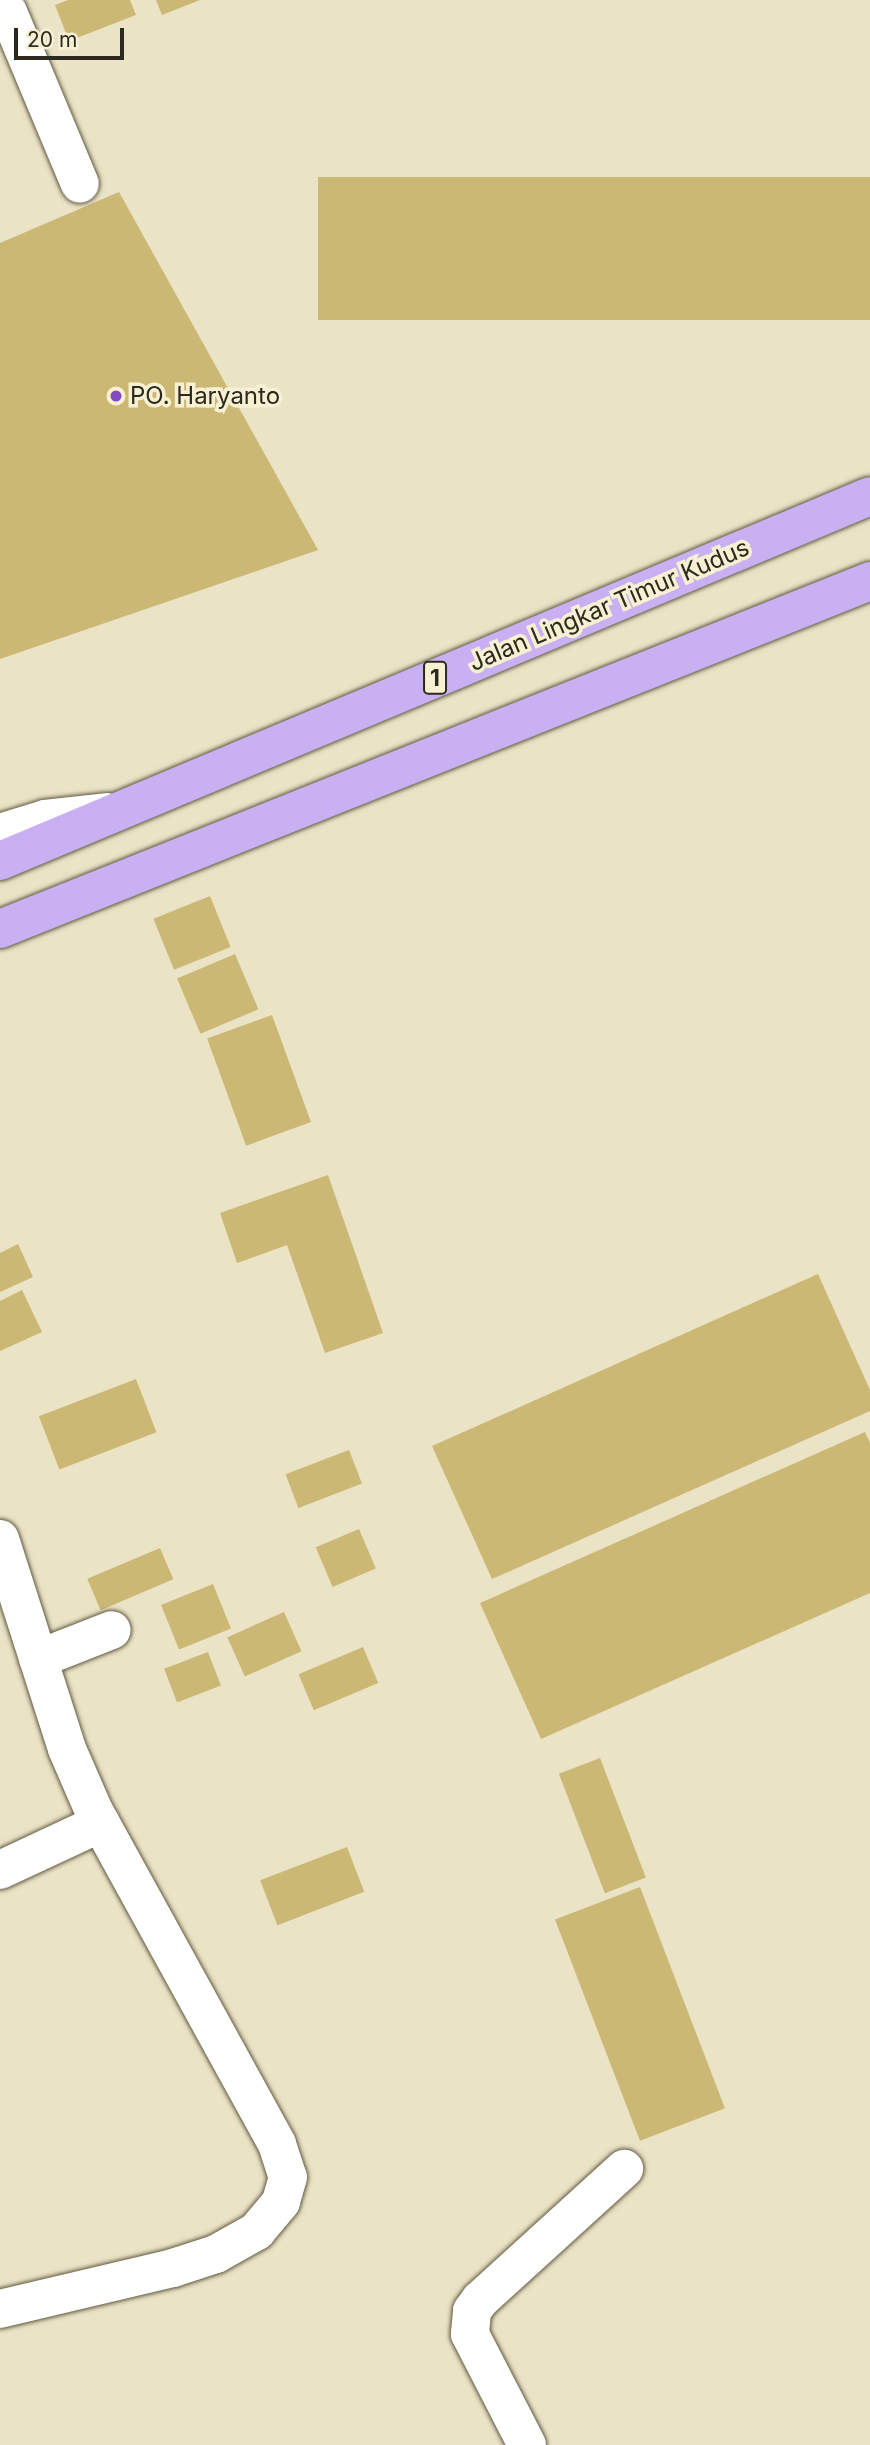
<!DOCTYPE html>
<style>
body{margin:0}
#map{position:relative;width:870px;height:2445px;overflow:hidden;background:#ebe3c6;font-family:Inter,sans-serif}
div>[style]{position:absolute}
.building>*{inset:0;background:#cbb874;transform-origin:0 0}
.roads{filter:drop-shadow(0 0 2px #615a41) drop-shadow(0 0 2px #615a41)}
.minor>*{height:38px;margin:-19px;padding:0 19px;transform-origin:19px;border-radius:19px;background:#fff}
.tertiary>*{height:38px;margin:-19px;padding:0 19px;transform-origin:19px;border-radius:19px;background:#fff}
.trunk>*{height:38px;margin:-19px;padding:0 19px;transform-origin:19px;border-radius:19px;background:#c8b0f3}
.dots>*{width:19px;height:19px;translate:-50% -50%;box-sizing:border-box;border:4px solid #f8f0d3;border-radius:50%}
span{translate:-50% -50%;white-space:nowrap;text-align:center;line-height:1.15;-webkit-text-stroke:7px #f8f0d3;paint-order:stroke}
.shield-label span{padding:2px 5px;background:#f8f0d3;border:2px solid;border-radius:5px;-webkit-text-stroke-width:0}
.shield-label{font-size:23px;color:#2c291e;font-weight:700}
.poi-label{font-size:24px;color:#2c291e}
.left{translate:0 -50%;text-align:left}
.street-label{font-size:24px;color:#2c291e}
.scale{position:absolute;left:14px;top:28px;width:110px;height:32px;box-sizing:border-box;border:4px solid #2c291e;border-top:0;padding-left:9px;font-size:21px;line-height:24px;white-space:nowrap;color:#2c291e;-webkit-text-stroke:5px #f8f0d3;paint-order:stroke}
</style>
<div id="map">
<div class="building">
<i style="clip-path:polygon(68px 0,130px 0,136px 15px,69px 41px,55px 5px)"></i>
<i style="clip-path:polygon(156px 0,200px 0,162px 15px)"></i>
<i style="left:870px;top:177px;width:143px;height:552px;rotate:90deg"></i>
<i style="clip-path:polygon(119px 192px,318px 550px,0 659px,0 243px)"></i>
<i style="left:210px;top:896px;width:55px;height:61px;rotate:68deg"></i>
<i style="left:235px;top:954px;width:60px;height:63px;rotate:67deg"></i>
<i style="left:272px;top:1015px;width:114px;height:69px;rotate:70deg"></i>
<i style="clip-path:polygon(328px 1175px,383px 1333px,325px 1353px,287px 1245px,237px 1263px,220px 1213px)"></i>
<i style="clip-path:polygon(18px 1244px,33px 1277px,0 1292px,0 1253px)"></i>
<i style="clip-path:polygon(818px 1274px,870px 1390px,870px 1411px,492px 1579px,432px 1446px)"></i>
<i style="clip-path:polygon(22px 1290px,42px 1332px,0 1351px,0 1301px)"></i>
<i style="left:136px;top:1379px;width:57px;height:104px;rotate:69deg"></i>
<i style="clip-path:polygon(865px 1432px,870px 1443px,870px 1593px,541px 1739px,480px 1603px)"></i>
<i style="left:349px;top:1450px;width:36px;height:68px;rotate:69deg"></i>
<i style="left:359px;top:1529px;width:43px;height:47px;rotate:67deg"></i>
<i style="left:160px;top:1548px;width:34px;height:79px;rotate:67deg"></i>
<i style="left:213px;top:1584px;width:48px;height:56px;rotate:68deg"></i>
<i style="left:284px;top:1612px;width:43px;height:62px;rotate:66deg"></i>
<i style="left:363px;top:1647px;width:39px;height:70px;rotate:67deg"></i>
<i style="left:208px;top:1652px;width:36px;height:47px;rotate:69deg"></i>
<i style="left:600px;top:1758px;width:128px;height:44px;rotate:69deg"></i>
<i style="left:347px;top:1847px;width:48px;height:93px;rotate:69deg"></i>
<i style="left:640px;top:1887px;width:237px;height:91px;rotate:69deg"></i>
</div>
<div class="roads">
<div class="minor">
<i style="left:8px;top:12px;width:186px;rotate:67.3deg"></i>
<i style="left:0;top:1539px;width:220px;rotate:72.3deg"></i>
<i style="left:67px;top:1749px;width:68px;rotate:66.5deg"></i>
<i style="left:94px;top:1811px;width:380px;rotate:61.2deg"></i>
<i style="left:277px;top:2144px;width:35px;rotate:72deg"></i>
<i style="left:288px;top:2177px;width:26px;rotate:106deg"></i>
<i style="left:281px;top:2202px;width:38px;rotate:130deg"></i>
<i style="left:257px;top:2231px;width:47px;rotate:150.7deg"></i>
<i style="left:216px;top:2254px;width:45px;rotate:162deg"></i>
<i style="left:173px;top:2268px;width:178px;rotate:166.7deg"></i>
<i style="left:38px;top:1659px;width:79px;rotate:-21.4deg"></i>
<i style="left:0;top:1870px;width:111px;rotate:-25deg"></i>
<i style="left:527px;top:2445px;width:125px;rotate:-117.2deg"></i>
<i style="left:470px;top:2334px;width:23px;rotate:-85deg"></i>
<i style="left:472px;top:2311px;width:14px;rotate:-54deg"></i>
<i style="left:480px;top:2300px;width:195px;rotate:-42.3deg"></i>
</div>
<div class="tertiary">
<i style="left:0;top:833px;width:47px;rotate:-17.3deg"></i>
<i style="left:45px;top:819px;width:62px;rotate:-6.4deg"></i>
</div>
<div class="trunk">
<i style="left:0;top:861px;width:943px;rotate:-22.76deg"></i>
<i style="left:0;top:929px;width:937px;rotate:-21.8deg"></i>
</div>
</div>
<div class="dots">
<i style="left:116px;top:396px;background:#7e4bc3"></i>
</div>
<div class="shield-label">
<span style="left:435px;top:678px">1</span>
</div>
<div class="poi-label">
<span class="left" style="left:130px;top:396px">PO. Haryanto</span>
</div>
<div class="street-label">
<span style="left:609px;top:605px;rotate:-23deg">Jalan Lingkar Timur Kudus</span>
</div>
<div class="scale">20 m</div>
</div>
